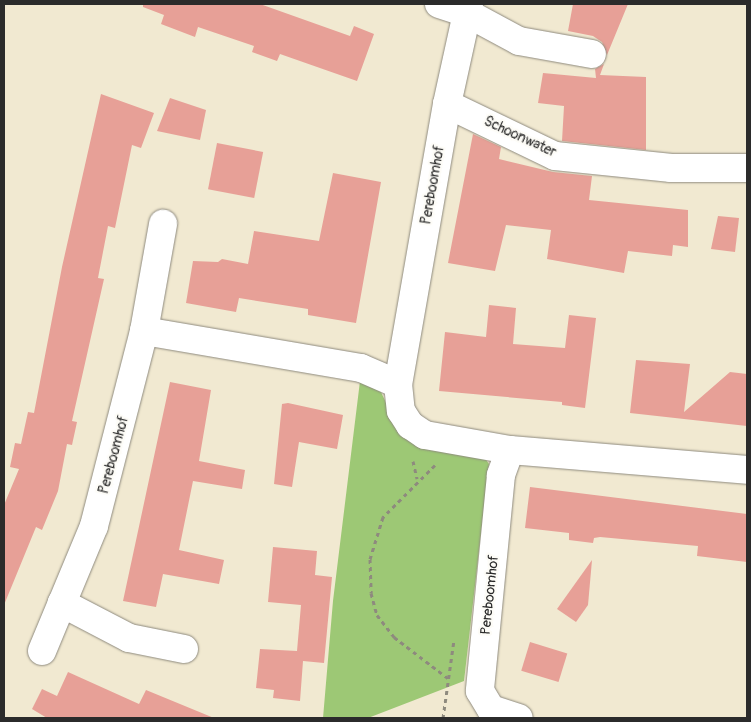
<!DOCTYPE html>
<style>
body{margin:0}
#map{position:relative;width:751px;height:722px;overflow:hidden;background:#f1e9d1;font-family:Pangolin,sans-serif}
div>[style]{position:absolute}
.green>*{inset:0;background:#9dc875}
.building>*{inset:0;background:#e7a097;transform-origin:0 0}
.path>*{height:3px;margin-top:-1.5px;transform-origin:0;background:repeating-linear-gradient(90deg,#8e8a7e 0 4px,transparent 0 8px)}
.roads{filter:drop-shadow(0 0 1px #8e8a7e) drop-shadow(0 0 1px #8e8a7e)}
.minor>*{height:28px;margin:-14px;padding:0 14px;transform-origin:14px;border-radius:14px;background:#fff}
span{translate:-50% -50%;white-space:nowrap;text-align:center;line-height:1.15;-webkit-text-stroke:4.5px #fdfcf7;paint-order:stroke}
.street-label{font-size:14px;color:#2b2b2b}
.frame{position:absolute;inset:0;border:5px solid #2b2b2b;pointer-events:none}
</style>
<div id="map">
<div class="green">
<i style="clip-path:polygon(360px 381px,380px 390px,397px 426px,482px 454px,489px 464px,464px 681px,368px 718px,323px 718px,333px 601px)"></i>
</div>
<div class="building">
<i style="clip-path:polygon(143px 4px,260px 4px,350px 36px,354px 26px,374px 34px,357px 81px,280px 54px,277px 61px,252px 52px,254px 46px,198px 27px,195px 37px,161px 24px,164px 15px,143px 7px)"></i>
<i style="clip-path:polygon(573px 4px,628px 4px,607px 55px,602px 42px,593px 36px,568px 31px)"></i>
<i style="clip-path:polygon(604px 64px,600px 75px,646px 77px,646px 150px,562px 141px,564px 106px,538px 103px,543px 73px,596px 78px,595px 69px)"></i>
<i style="clip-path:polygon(101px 94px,154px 113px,141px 148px,132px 145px,115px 228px,108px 226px,98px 278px,104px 279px,72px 421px,77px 422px,72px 445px,67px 444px,58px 491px,42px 530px,36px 527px,4px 605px,4px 505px,19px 469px,10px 467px,15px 443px,21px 444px,28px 412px,34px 413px,62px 267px)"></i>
<i style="clip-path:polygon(170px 98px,206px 110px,200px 140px,157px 131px)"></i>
<i style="clip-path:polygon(473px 134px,501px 147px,499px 159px,553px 172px,592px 176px,589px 200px,688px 210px,688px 247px,673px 245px,672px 256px,628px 251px,624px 273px,547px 259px,551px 230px,506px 225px,495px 271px,448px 263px)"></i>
<i style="left:217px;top:143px;width:47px;height:47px;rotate:11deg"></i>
<i style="clip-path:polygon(333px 173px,381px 182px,356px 323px,308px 315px,308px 309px,239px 298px,236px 312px,186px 303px,193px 261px,218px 262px,222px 259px,248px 264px,254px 231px,319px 241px)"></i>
<i style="clip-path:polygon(718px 216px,739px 218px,735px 252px,711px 249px)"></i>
<i style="clip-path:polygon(489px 305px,516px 308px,513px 344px,565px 348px,569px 315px,596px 318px,585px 408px,562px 405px,562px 402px,439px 391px,445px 332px,486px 337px)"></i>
<i style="clip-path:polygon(636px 360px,690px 364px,684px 412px,730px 372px,747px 374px,747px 426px,630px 413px)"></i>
<i style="clip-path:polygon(170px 382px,211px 390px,199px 461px,245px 470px,242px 489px,193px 481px,179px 550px,224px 560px,219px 584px,163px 574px,156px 607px,123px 601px)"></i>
<i style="clip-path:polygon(288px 403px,343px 415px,337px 449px,299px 442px,292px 487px,274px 484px,282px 404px)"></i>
<i style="clip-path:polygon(530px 487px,747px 514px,747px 562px,697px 556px,698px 546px,600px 537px,594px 538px,593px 543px,569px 540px,569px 533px,525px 528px)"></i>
<i style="clip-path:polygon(273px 547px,317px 551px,315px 575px,332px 577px,324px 663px,303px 661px,300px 701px,273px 698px,274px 690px,256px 688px,260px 649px,297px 651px,301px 605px,268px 602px)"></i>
<i style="clip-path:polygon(592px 560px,588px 605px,576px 622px,557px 609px)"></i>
<i style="left:530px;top:642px;width:39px;height:30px;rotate:17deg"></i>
<i style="clip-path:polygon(68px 672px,139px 704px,146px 690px,214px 718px,47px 718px,32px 709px,42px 689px,57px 696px)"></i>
</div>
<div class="path">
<i style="left:413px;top:461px;width:18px;rotate:77deg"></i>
<i style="left:435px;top:465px;width:74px;rotate:135deg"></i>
<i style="left:383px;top:517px;width:44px;rotate:107.2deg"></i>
<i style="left:370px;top:559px;width:34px;rotate:88deg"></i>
<i style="left:371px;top:593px;width:23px;rotate:75deg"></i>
<i style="left:377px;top:615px;width:28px;rotate:52deg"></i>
<i style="left:394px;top:637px;width:69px;rotate:37.4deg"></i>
<i style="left:443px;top:718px;width:79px;rotate:-82deg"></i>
</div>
<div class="roads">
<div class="minor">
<i style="left:439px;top:4px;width:29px;rotate:18deg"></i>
<i style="left:467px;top:13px;width:59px;rotate:28.3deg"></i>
<i style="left:519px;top:41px;width:74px;rotate:10.1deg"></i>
<i style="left:469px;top:4px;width:102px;rotate:102.4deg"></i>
<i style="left:447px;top:104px;width:284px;rotate:99.9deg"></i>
<i style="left:398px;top:384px;width:27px;rotate:84deg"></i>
<i style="left:401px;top:411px;width:17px;rotate:57deg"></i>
<i style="left:410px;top:425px;width:18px;rotate:34deg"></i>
<i style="left:425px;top:435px;width:86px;rotate:10deg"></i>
<i style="left:510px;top:450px;width:238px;rotate:4.8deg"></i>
<i style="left:447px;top:104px;width:120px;rotate:25.7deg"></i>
<i style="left:555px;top:156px;width:117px;rotate:5.9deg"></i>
<i style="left:671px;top:168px;width:76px"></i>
<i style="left:144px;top:331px;width:109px;rotate:-79.9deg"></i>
<i style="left:510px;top:450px;width:27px;rotate:110deg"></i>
<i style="left:501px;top:475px;width:217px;rotate:95.6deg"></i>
<i style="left:480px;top:691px;width:21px;rotate:59deg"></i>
<i style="left:491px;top:709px;width:29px;rotate:18deg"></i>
<i style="left:184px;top:649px;width:56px;rotate:-168.7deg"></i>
<i style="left:129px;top:638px;width:76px;rotate:-152.4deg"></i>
<i style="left:62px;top:603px;width:83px;rotate:-67.4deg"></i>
<i style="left:94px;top:526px;width:201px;rotate:-75.6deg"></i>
<i style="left:144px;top:331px;width:220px;rotate:9.7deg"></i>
<i style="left:361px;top:368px;width:40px;rotate:23.4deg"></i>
<i style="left:42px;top:651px;width:52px;rotate:-67.4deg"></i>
</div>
</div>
<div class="street-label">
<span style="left:520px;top:137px;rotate:25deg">Schoonwater</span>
<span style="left:433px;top:185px;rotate:-80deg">Pereboomhof</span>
<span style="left:114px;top:455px;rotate:-75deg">Pereboomhof</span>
<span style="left:490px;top:595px;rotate:-84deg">Pereboomhof</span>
</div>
<div class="frame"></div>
</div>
